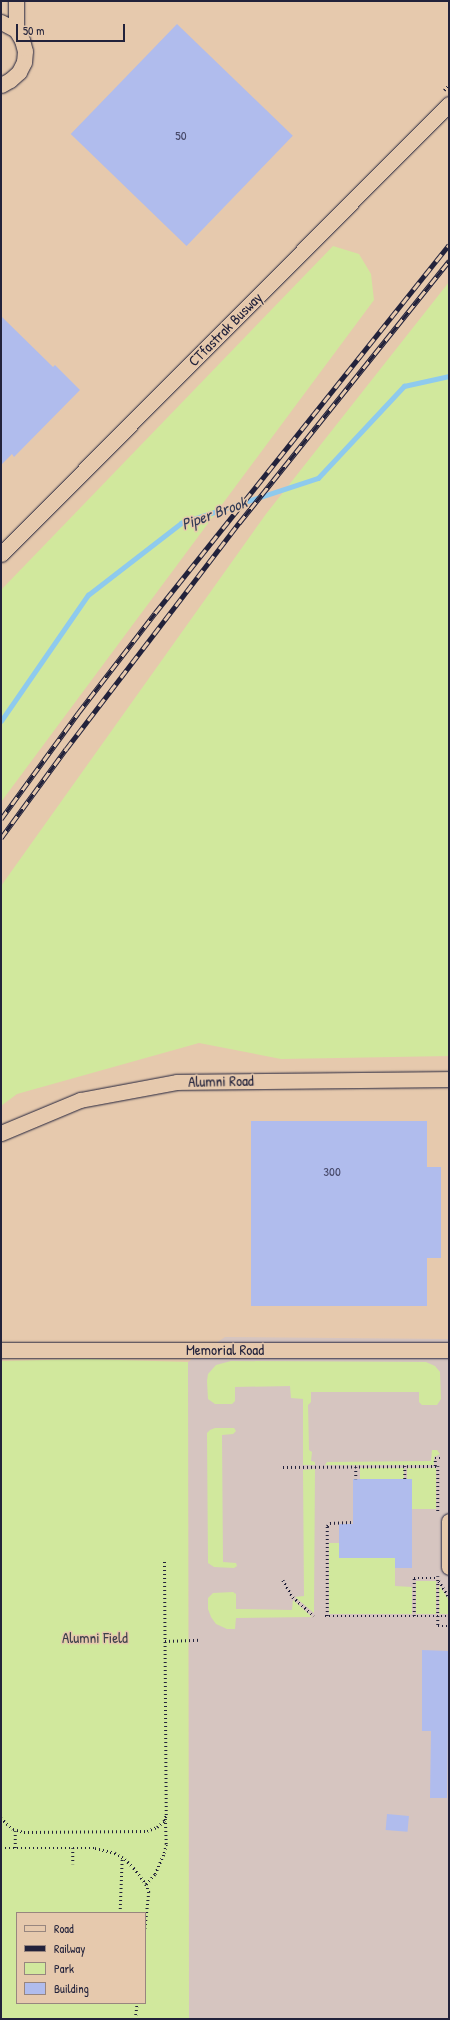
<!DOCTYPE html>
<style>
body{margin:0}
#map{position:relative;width:450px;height:2020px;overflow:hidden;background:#e6c9ad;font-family:"Patrick Hand",sans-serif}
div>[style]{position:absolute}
.built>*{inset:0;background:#d6c5c0}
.green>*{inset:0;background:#d1e89d;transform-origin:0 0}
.stream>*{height:4.5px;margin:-2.25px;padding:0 2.25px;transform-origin:2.25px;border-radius:2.25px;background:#8ecaee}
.building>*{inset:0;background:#b0bced;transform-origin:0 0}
.path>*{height:2.5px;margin-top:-1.25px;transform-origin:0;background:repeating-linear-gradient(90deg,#22223b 0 1px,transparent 0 4px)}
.roads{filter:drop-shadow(0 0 1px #22223b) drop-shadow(0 0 1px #22223b)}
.minor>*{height:15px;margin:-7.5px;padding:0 7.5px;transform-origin:7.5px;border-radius:7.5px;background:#e6c9ad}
.rail>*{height:4.5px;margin-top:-2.25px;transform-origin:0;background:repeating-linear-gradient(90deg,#e6c9ad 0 9px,#22223b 0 18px);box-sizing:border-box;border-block:1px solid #22223b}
span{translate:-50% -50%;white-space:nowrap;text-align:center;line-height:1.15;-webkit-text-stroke:3px #e6c9ad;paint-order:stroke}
.number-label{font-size:13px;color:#464868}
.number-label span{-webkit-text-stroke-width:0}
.street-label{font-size:15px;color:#22223b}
.park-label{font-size:15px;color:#3c404a}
.water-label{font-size:16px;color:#323b56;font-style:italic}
.frame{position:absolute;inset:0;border:2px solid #22223b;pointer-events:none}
.legend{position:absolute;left:16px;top:1912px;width:130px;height:92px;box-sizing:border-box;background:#e6c9ad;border:1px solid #98867f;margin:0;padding:5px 7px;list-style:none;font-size:12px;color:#22223b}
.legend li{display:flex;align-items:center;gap:8px;height:20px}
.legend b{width:20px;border:1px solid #98867f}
.scale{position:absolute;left:16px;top:24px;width:109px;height:18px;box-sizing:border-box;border:2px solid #22223b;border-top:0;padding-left:5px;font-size:12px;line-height:14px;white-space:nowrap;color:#22223b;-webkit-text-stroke:3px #e6c9ad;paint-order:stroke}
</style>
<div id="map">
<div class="built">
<i style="clip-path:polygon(225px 1337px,449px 1339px,449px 2019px,189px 2019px,188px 1362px)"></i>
</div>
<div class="green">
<i style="clip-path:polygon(333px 246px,359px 254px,371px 274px,374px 300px,1px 802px,1px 590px)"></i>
<i style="clip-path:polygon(449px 282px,449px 1056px,281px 1059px,199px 1043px,17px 1094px,1px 1106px,1px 886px,266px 514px)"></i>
<i style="clip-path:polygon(evenodd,87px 1359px,188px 1362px,189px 2019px,1px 2019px,1px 1361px,87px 1359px,17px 1913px,145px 1913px,145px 2003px,17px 2003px,17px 1913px)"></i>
<i style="clip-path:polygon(231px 1361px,426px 1362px,435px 1366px,440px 1372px,441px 1399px,437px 1405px,422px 1405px,419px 1402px,419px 1392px,311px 1392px,311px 1402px,308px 1405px,309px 1450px,312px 1452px,311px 1461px,315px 1462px,315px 1465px,303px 1465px,303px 1399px,291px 1398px,290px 1386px,235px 1387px,235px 1401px,232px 1404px,215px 1404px,208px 1399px,207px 1381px,208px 1374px,216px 1365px)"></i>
<i style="clip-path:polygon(215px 1428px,234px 1428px,236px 1431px,233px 1434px,222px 1435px,223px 1562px,236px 1563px,237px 1566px,234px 1568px,214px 1567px,208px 1563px,207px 1433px,210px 1430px)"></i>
<i style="clip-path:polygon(432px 1450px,437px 1450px,440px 1454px,434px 1457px,434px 1465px,325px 1465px,327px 1462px,431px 1461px)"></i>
<i style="left:360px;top:1468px;width:44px;height:11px"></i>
<i style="clip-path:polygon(407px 1468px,436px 1468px,436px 1509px,412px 1509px,412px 1480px,407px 1479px)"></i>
<i style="clip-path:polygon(315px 1469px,314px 1613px,295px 1597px,304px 1596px,303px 1470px)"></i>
<i style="clip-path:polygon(329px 1543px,339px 1543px,339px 1558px,395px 1558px,395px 1586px,412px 1587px,412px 1614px,329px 1614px)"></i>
<i style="left:416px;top:1581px;width:20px;height:33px"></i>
<i style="clip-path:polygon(439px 1585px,449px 1600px,449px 1614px,439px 1614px)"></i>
<i style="clip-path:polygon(233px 1592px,236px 1594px,236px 1609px,292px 1610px,293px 1600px,312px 1617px,236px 1618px,235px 1629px,227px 1629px,216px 1624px,211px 1617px,208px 1609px,208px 1598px,213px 1593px)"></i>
</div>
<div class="stream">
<i style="left:1px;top:721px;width:153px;rotate:-55.4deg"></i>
<i style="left:88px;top:595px;width:118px;rotate:-37.7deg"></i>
<i style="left:181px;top:523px;width:144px;rotate:-18.2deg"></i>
<i style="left:318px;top:478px;width:126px;rotate:-46.9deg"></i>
<i style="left:404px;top:386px;width:46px;rotate:-12.5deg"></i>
</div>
<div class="building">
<i style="left:177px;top:24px;width:161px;height:153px;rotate:44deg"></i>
<i style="clip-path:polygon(1px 316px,53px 367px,55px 365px,80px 390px,14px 457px,12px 454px,1px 465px)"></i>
<i style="clip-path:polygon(251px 1121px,427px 1121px,427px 1167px,441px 1167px,441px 1258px,427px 1258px,427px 1306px,251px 1306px)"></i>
<i style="clip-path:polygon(353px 1479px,412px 1479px,412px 1568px,395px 1568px,395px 1558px,339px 1558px,339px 1524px,353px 1524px)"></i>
<i style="clip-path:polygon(422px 1650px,449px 1651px,447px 1798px,430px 1798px,431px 1731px,422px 1731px)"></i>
<i style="left:387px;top:1814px;width:22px;height:16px;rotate:5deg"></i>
</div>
<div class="path">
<i style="left:444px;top:90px;width:7px;rotate:-45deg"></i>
<i style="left:405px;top:1466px;width:13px;rotate:90deg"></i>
<i style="left:435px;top:1466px;width:8px;rotate:-90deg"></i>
<i style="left:435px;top:1458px;width:6px"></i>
<i style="left:283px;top:1467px;width:155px;rotate:-0.4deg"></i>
<i style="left:438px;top:1466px;width:45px;rotate:90deg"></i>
<i style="left:356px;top:1467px;width:12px;rotate:90deg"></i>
<i style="left:438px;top:1576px;width:50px;rotate:90deg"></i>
<i style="left:438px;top:1626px;width:11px"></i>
<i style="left:283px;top:1580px;width:20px;rotate:60deg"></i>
<i style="left:293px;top:1597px;width:28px;rotate:42deg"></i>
<i style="left:439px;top:1581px;width:19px;rotate:58deg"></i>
<i style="left:325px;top:1616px;width:124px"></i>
<i style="left:327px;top:1616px;width:90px;rotate:-90deg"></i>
<i style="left:327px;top:1526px;width:4px;rotate:-45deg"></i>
<i style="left:330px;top:1523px;width:21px;rotate:-3deg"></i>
<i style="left:414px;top:1616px;width:38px;rotate:-90deg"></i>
<i style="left:414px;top:1578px;width:24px"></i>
<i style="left:165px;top:1641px;width:35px;rotate:-2deg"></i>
<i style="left:1px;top:1818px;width:16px;rotate:43deg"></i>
<i style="left:13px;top:1829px;width:11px;rotate:15deg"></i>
<i style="left:24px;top:1832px;width:123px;rotate:-0.5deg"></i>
<i style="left:147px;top:1831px;width:11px;rotate:-22deg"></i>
<i style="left:157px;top:1827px;width:9px;rotate:-41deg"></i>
<i style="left:164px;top:1821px;width:6px;rotate:-72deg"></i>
<i style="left:166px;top:1815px;width:256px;rotate:-90.4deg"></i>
<i style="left:1px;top:1848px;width:94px"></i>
<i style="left:95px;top:1848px;width:21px;rotate:14deg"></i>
<i style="left:115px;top:1853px;width:12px;rotate:31deg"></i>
<i style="left:125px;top:1859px;width:13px;rotate:45deg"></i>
<i style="left:134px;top:1868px;width:20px;rotate:53deg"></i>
<i style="left:146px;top:1884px;width:9px;rotate:69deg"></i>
<i style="left:149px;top:1892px;width:38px;rotate:96deg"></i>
<i style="left:15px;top:1848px;width:17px;rotate:-90deg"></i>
<i style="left:73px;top:1848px;width:16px;rotate:90deg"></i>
<i style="left:146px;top:1884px;width:13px;rotate:-48deg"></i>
<i style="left:155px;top:1874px;width:23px;rotate:-67deg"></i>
<i style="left:164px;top:1853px;width:9px;rotate:-77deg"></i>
<i style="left:166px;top:1844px;width:26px;rotate:-92deg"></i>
<i style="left:120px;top:1909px;width:52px;rotate:-87.8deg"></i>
<i style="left:135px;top:2019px;width:16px;rotate:-83deg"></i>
</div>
<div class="roads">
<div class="minor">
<i style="left:1px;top:22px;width:17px;rotate:28deg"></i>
<i style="left:16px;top:30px;width:12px;rotate:59deg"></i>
<i style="left:22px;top:40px;width:11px;rotate:75deg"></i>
<i style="left:25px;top:51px;width:11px;rotate:95deg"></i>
<i style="left:24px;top:62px;width:11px;rotate:117deg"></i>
<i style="left:19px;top:72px;width:12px;rotate:138deg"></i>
<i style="left:10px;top:80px;width:10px;rotate:151deg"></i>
<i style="left:16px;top:30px;width:29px;rotate:-90deg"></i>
<i style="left:1px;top:554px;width:635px;rotate:-45.13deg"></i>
<i style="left:1px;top:1133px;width:86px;rotate:-22.7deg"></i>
<i style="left:80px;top:1100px;width:99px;rotate:-10.5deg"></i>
<i style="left:177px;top:1082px;width:272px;rotate:-0.6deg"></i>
<i style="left:1px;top:1350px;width:448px"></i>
<i style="left:449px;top:1521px;width:46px;rotate:90deg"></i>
</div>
</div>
<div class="rail">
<i style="left:1px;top:819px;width:131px;rotate:-54deg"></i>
<i style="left:78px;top:713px;width:126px;rotate:-52.4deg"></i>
<i style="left:155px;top:613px;width:471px;rotate:-51.4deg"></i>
<i style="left:1px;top:838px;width:110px;rotate:-53.9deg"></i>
<i style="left:66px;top:749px;width:285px;rotate:-52.6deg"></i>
<i style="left:239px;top:523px;width:336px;rotate:-51.3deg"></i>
</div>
<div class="number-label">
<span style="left:181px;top:135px">50</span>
<span style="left:332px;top:1171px">300</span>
</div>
<div class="street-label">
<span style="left:225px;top:329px;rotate:-45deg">CTfastrak Busway</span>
<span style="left:221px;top:1081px;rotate:-1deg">Alumni Road</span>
<span style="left:225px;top:1350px">Memorial Road</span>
</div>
<div class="park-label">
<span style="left:95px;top:1638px">Alumni Field</span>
</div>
<div class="water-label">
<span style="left:214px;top:513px;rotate:-20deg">Piper Brook</span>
</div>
<div class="frame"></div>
<ul class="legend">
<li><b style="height:5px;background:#e6c9ad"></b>Road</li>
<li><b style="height:5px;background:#22223b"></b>Railway</li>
<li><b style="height:11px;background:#d1e89d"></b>Park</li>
<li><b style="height:11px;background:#b0bced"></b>Building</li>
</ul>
<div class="scale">50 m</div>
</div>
